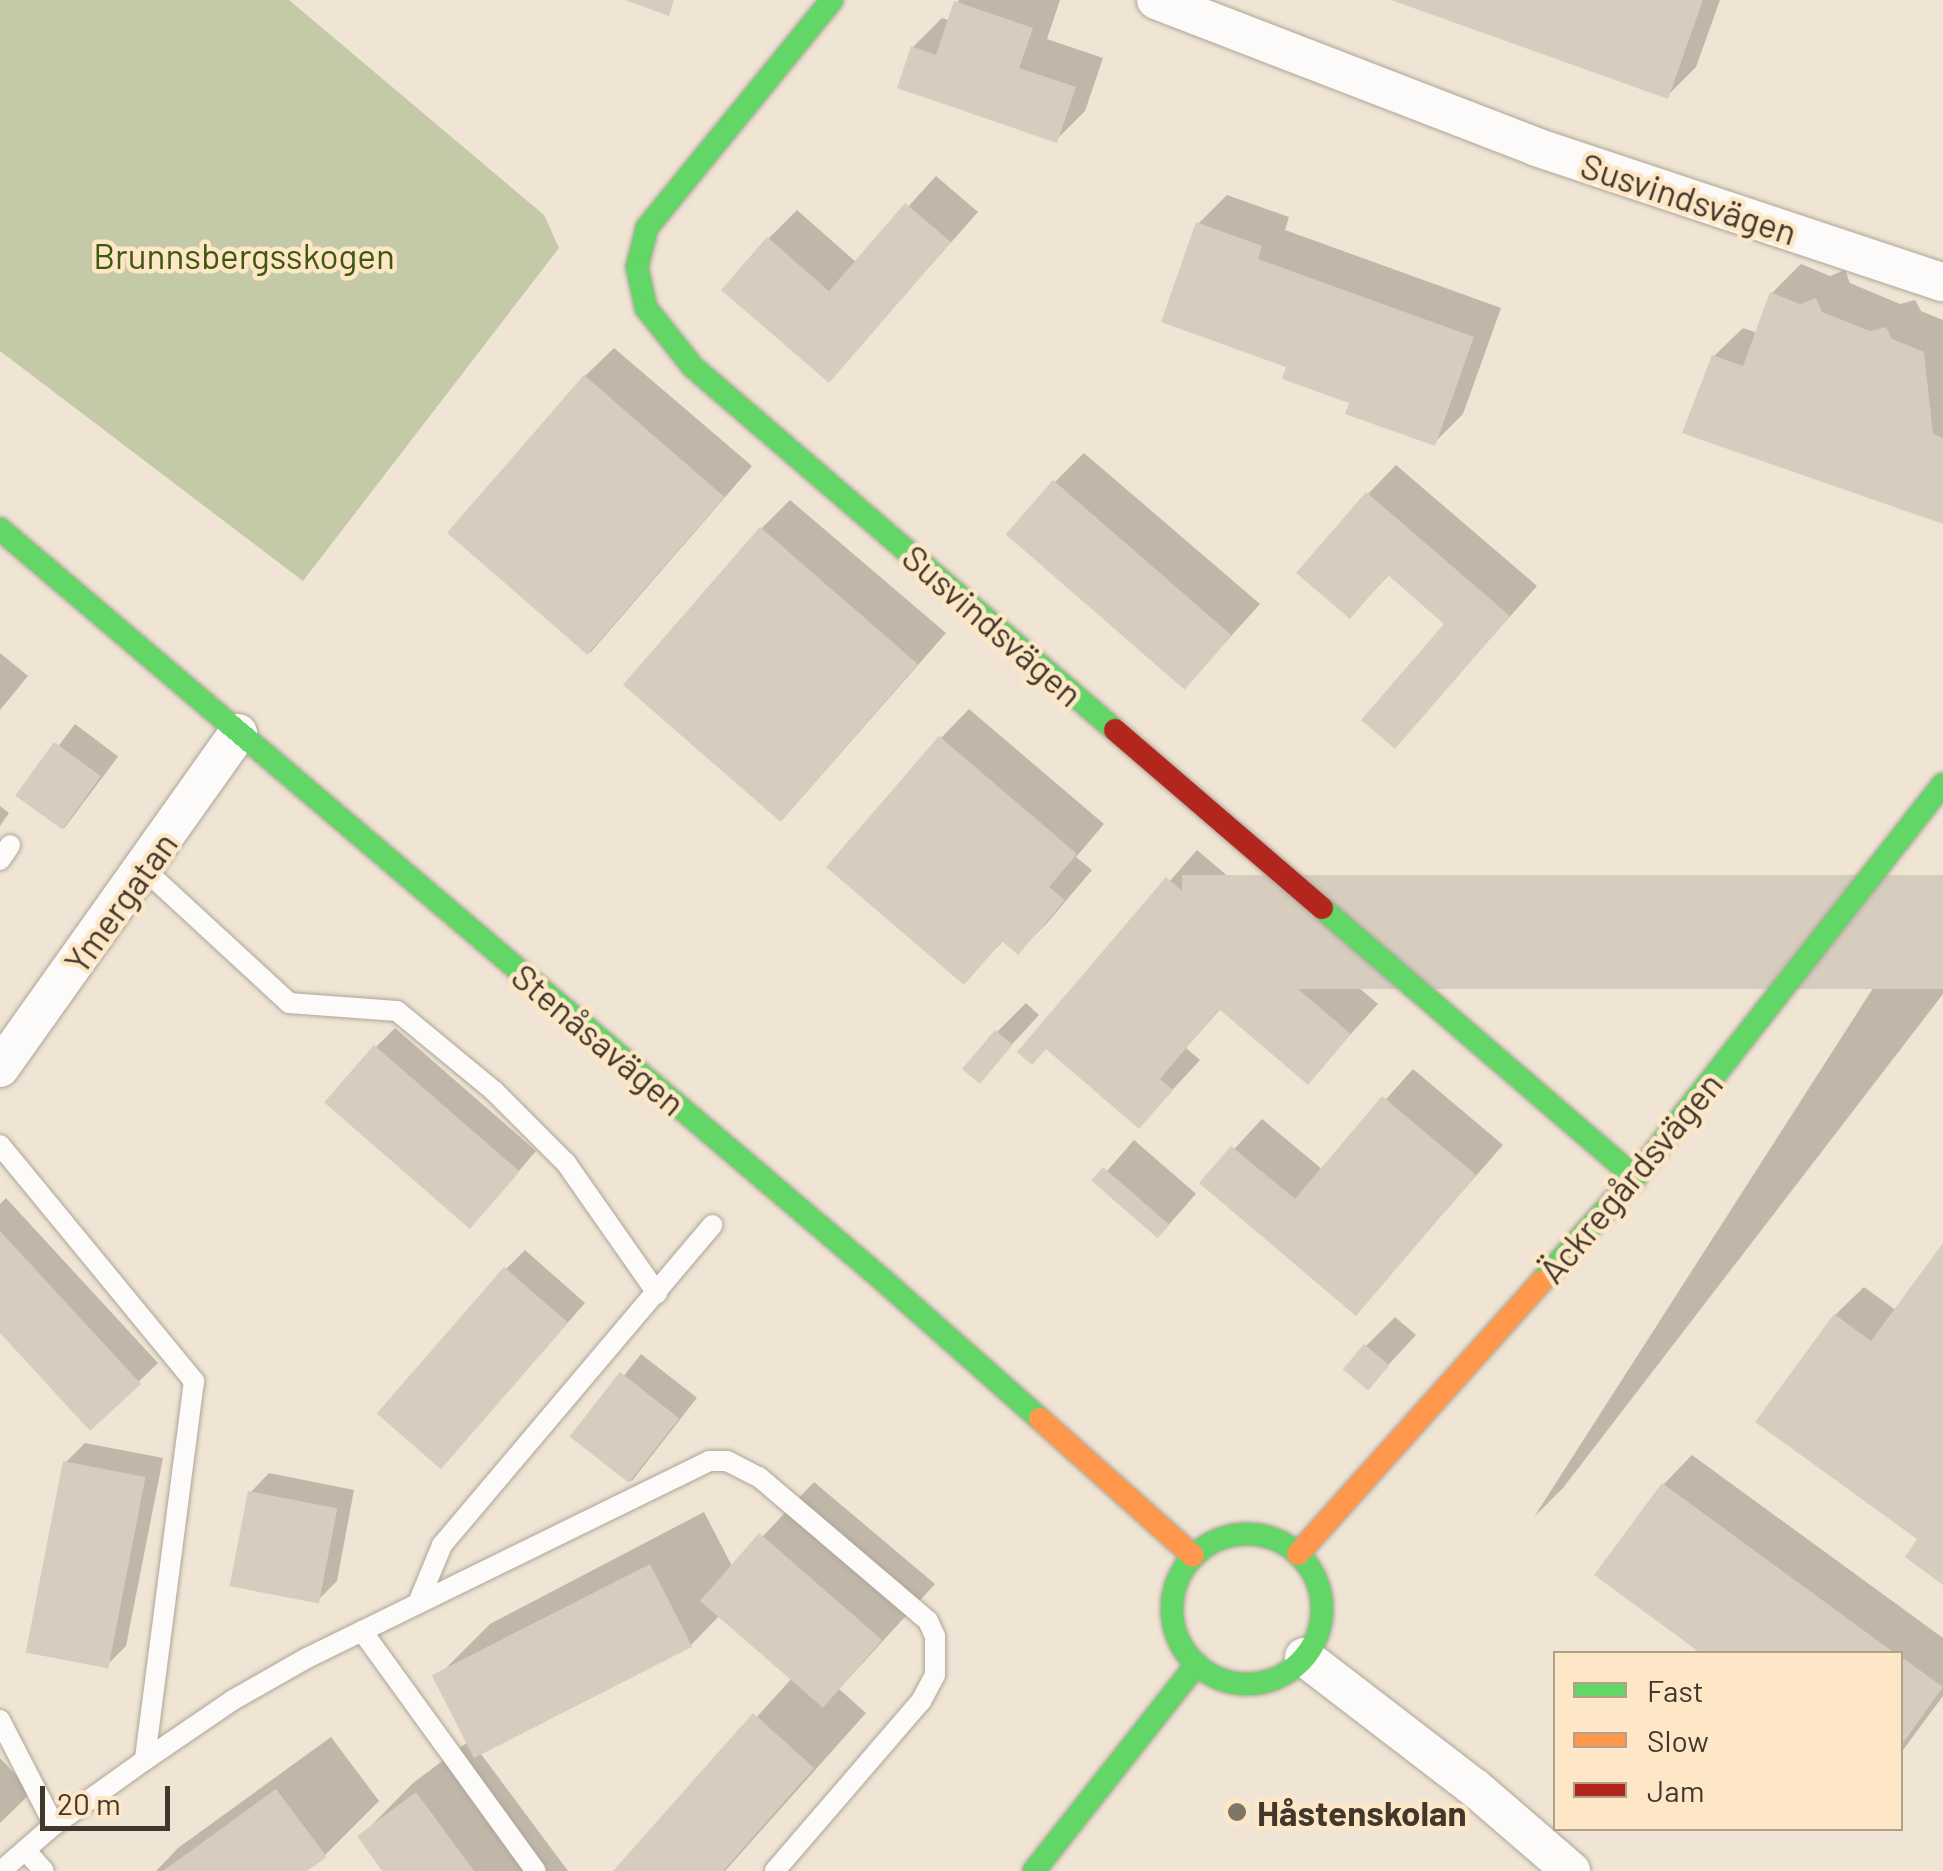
<!DOCTYPE html>
<meta charset="utf-8">
<style>
body{margin:0}
#map{position:relative;width:1943px;height:1871px;overflow:hidden;background:#f0e5d4;font-family:Barlow,sans-serif}
div>[style]{position:absolute}
.forest>*{inset:0;background:#c4c9a7}
.shadow>*{inset:0;background:#0003;transform-origin:0 0}
.building>*{inset:0;background:#d6cdbf;transform-origin:0 0}
.roads{filter:drop-shadow(0 0 2px #ada598) drop-shadow(0 0 2px #ada598)}
.lane>*{height:20px;margin:-10px;padding:0 10px;transform-origin:10px;border-radius:10px;background:#fdfbf9}
.street>*{height:38px;margin:-19px;padding:0 19px;transform-origin:19px;border-radius:19px;background:#fdfbf9}
.fast>*{height:22px;margin:-11px;padding:0 11px;transform-origin:11px;border-radius:11px;background:#63d668}
.fast>.ring{margin:-11px;padding:0;box-sizing:content-box;background:none;border:22px solid #63d668;border-radius:50%}
.slow>*{height:22px;margin:-11px;padding:0 11px;transform-origin:11px;border-radius:11px;background:#ff974d}
.jam>*{height:22px;margin:-11px;padding:0 11px;transform-origin:11px;border-radius:11px;background:#b3261e}
.dots>*{width:28px;height:28px;translate:-50% -50%;box-sizing:border-box;border:5px solid #fde7c7;border-radius:50%}
span{translate:-50% -50%;white-space:nowrap;text-align:center;line-height:1.15;-webkit-text-stroke:9px #fde7c7;paint-order:stroke}
.street-label{font-size:35px;color:#41382b}
.park-label{font-size:35px;color:#41570e}
.poi-label{font-size:35px;color:#41382b;font-weight:700}
.left{translate:0 -50%;text-align:left}
.legend{position:absolute;left:1553px;top:1651px;width:350px;height:180px;box-sizing:border-box;background:#fde7c7;border:2px solid #b2a189;margin:0;padding:12px 18px;list-style:none;font-size:30px;color:#41382b}
.legend li{display:flex;align-items:center;gap:20px;height:50px}
.legend b{width:50px;border:2px solid #b2a189}
.scale{position:absolute;left:40px;top:1786px;width:130px;height:45px;box-sizing:border-box;border:5px solid #41382b;border-top:0;padding-left:12px;font-size:30px;line-height:35px;white-space:nowrap;color:#41382b;-webkit-text-stroke:8px #fde7c7;paint-order:stroke}
</style>
<div id="map">
<div class="forest">
<i style="clip-path:polygon(0 0,289px 0,544px 215px,559px 248px,303px 581px,0 351px)"></i>
</div>
<div class="shadow">
<i style="clip-path:polygon(959px 0,1060px 0,1047px 39px,1103px 58px,1085px 111px,1056px 140px,913px 47px,942px 18px,950px 21px)"></i>
<i style="clip-path:polygon(1397px 0,1720px 0,1696px 67px,1667px 96px)"></i>
<i style="clip-path:polygon(936px 176px,978px 212px,829px 380px,768px 239px,797px 210px,857px 263px)"></i>
<i style="clip-path:polygon(1227px 195px,1289px 217px,1285px 230px,1501px 308px,1463px 414px,1434px 443px,1289px 365px,1198px 224px)"></i>
<i style="clip-path:polygon(1801px 264px,1830px 276px,1845px 270px,1850px 283px,1900px 304px,1915px 300px,1921px 311px,1943px 320px,1943px 522px,1714px 356px,1743px 328px,1758px 333px,1772px 293px)"></i>
<i style="clip-path:polygon(614px 348px,752px 466px,590px 653px,585px 376px)"></i>
<i style="clip-path:polygon(1084px 453px,1260px 604px,1186px 686px,1055px 482px)"></i>
<i style="clip-path:polygon(1396px 465px,1537px 586px,1395px 746px,1448px 624px,1390px 574px,1350px 616px,1368px 494px)"></i>
<i style="clip-path:polygon(790px 500px,946px 633px,783px 819px,761px 529px)"></i>
<i style="clip-path:polygon(0 653px,28px 676px,0 710px)"></i>
<i style="clip-path:polygon(969px 709px,1104px 824px,1076px 857px,1092px 870px,1047px 923px,1018px 952px,1004px 940px,964px 982px,941px 738px)"></i>
<i style="left:75px;top:724px;width:54px;height:90px;rotate:37deg"></i>
<i style="clip-path:polygon(0 806px,9px 813px,0 826px)"></i>
<i style="clip-path:polygon(1197px 850px,1378px 1004px,1307px 1082px,1221px 1008px,1186px 1048px,1200px 1060px,1139px 1126px,1047px 1047px,1020px 1052px)"></i>
<i style="clip-path:polygon(1943px 879px,1943px 994px,1563px 1488px,1534px 1517px)"></i>
<i style="clip-path:polygon(1026px 1003px,1039px 1015px,979px 1080px,997px 1032px)"></i>
<i style="clip-path:polygon(395px 1028px,536px 1151px,488px 1207px,376px 1047px)"></i>
<i style="clip-path:polygon(1413px 1069px,1503px 1145px,1356px 1313px,1203px 1183px,1262px 1119px,1323px 1170px)"></i>
<i style="left:1134px;top:1140px;width:82px;height:56px;rotate:41deg"></i>
<i style="clip-path:polygon(6px 1198px,158px 1363px,91px 1428px,0 1329px,0 1204px)"></i>
<i style="clip-path:polygon(1943px 1247px,1943px 1582px,1921px 1539px,1835px 1315px,1864px 1287px,1897px 1311px)"></i>
<i style="clip-path:polygon(525px 1250px,585px 1303px,459px 1446px,506px 1269px)"></i>
<i style="clip-path:polygon(1395px 1317px,1416px 1335px,1368px 1387px,1366px 1346px)"></i>
<i style="left:641px;top:1354px;width:71px;height:106px;rotate:38deg"></i>
<i style="clip-path:polygon(85px 1443px,163px 1458px,126px 1646px,106px 1666px,66px 1462px)"></i>
<i style="clip-path:polygon(1692px 1455px,1943px 1638px,1943px 1696px,1900px 1754px,1900px 1654px,1706px 1654px,1664px 1484px)"></i>
<i style="clip-path:polygon(269px 1473px,354px 1490px,337px 1581px,318px 1600px,250px 1493px)"></i>
<i style="clip-path:polygon(814px 1482px,935px 1584px,839px 1689px,866px 1713px,725px 1871px,617px 1871px,793px 1677px,720px 1615px,691px 1645px,481px 1754px,568px 1871px,385px 1871px,360px 1837px,413px 1783px,469px 1741px,436px 1678px,490px 1624px,704px 1512px,733px 1568px)"></i>
<i style="clip-path:polygon(331px 1737px,379px 1801px,325px 1855px,303px 1871px,156px 1871px,178px 1848px)"></i>
<i style="clip-path:polygon(0 1758px,32px 1792px,0 1823px)"></i>
</div>
<div class="building">
<i style="clip-path:polygon(625px 0,674px 0,669px 16px)"></i>
<i style="clip-path:polygon(1391px 0,1703px 0,1668px 99px)"></i>
<i style="clip-path:polygon(954px 1px,1033px 28px,1019px 68px,1076px 87px,1057px 143px,897px 88px,911px 46px,936px 55px)"></i>
<i style="clip-path:polygon(905px 203px,951px 242px,829px 383px,721px 290px,767px 237px,829px 291px)"></i>
<i style="clip-path:polygon(1196px 222px,1262px 246px,1258px 259px,1474px 337px,1435px 446px,1345px 414px,1349px 403px,1282px 379px,1286px 367px,1161px 322px)"></i>
<i style="clip-path:polygon(1770px 292px,1800px 304px,1816px 298px,1822px 312px,1870px 331px,1886px 327px,1892px 339px,1924px 352px,1933px 434px,1943px 438px,1943px 524px,1682px 433px,1712px 355px,1743px 366px)"></i>
<i style="left:584px;top:375px;width:186px;height:209px;rotate:41deg"></i>
<i style="left:1053px;top:480px;width:237px;height:72px;rotate:41deg"></i>
<i style="clip-path:polygon(1366px 492px,1510px 616px,1395px 749px,1361px 720px,1444px 624px,1388px 575px,1350px 619px,1296px 573px)"></i>
<i style="left:760px;top:527px;width:209px;height:209px;rotate:41deg"></i>
<i style="clip-path:polygon(939px 736px,1077px 854px,1049px 887px,1065px 900px,1018px 955px,1002px 941px,964px 985px,826px 867px)"></i>
<i style="left:54px;top:742px;width:58px;height:66px;rotate:36deg"></i>
<i style="left:1943px;top:875px;width:114px;height:761px;rotate:90deg"></i>
<i style="clip-path:polygon(1166px 877px,1351px 1034px,1308px 1085px,1219px 1009px,1160px 1079px,1173px 1090px,1139px 1129px,1046px 1049px,1032px 1065px,1017px 1052px)"></i>
<i style="left:995px;top:1030px;width:23px;height:51px;rotate:40deg"></i>
<i style="left:374px;top:1045px;width:193px;height:76px;rotate:41deg"></i>
<i style="clip-path:polygon(1382px 1096px,1476px 1175px,1356px 1316px,1199px 1183px,1231px 1146px,1295px 1199px)"></i>
<i style="left:1103px;top:1167px;width:88px;height:18px;rotate:41deg"></i>
<i style="clip-path:polygon(0 1231px,141px 1384px,90px 1431px,0 1333px)"></i>
<i style="clip-path:polygon(1943px 1243px,1943px 1585px,1905px 1557px,1917px 1539px,1755px 1422px,1834px 1314px,1871px 1341px)"></i>
<i style="left:504px;top:1267px;width:85px;height:194px;rotate:41deg"></i>
<i style="left:1364px;top:1344px;width:33px;height:33px;rotate:40deg"></i>
<i style="left:620px;top:1372px;width:75px;height:82px;rotate:38deg"></i>
<i style="left:63px;top:1461px;width:84px;height:195px;rotate:11deg"></i>
<i style="clip-path:polygon(1662px 1483px,1896px 1654px,1702px 1654px,1594px 1575px)"></i>
<i style="left:248px;top:1491px;width:91px;height:97px;rotate:11deg"></i>
<i style="left:759px;top:1533px;width:163px;height:90px;rotate:41deg"></i>
<i style="left:650px;top:1564px;width:93px;height:245px;rotate:63deg"></i>
<i style="clip-path:polygon(1900px 1656px,1943px 1687px,1900px 1747px)"></i>
<i style="clip-path:polygon(753px 1713px,814px 1768px,723px 1871px,613px 1871px)"></i>
<i style="clip-path:polygon(276px 1789px,327px 1857px,307px 1871px,163px 1871px)"></i>
<i style="clip-path:polygon(416px 1792px,474px 1871px,382px 1871px,357px 1836px)"></i>
</div>
<div class="roads">
<div class="lane">
<i style="left:0;top:860px;width:18px;rotate:-56deg"></i>
<i style="left:145px;top:870px;width:196px;rotate:42.7deg"></i>
<i style="left:289px;top:1003px;width:108px;rotate:4.2deg"></i>
<i style="left:397px;top:1011px;width:126px;rotate:39.5deg"></i>
<i style="left:494px;top:1091px;width:102px;rotate:45deg"></i>
<i style="left:566px;top:1163px;width:159px;rotate:55deg"></i>
<i style="left:0;top:1145px;width:306px;rotate:50.6deg"></i>
<i style="left:194px;top:1381px;width:382px;rotate:97.4deg"></i>
<i style="left:418px;top:1603px;width:63px;rotate:-67.5deg"></i>
<i style="left:442px;top:1545px;width:419px;rotate:-49.8deg"></i>
<i style="left:362px;top:1631px;width:296px;rotate:54.1deg"></i>
<i style="left:0;top:1720px;width:118px;rotate:62.8deg"></i>
<i style="left:25px;top:1850px;width:28px;rotate:48deg"></i>
<i style="left:1px;top:1871px;width:70px;rotate:-41deg"></i>
<i style="left:54px;top:1825px;width:112px;rotate:-35.5deg"></i>
<i style="left:145px;top:1760px;width:107px;rotate:-34.3deg"></i>
<i style="left:233px;top:1700px;width:85px;rotate:-29.6deg"></i>
<i style="left:307px;top:1658px;width:448px;rotate:-26.1deg"></i>
<i style="left:709px;top:1461px;width:18px"></i>
<i style="left:727px;top:1461px;width:36px;rotate:27deg"></i>
<i style="left:759px;top:1477px;width:222px;rotate:40.4deg"></i>
<i style="left:928px;top:1621px;width:17px;rotate:65deg"></i>
<i style="left:935px;top:1636px;width:39px;rotate:90deg"></i>
<i style="left:935px;top:1675px;width:30px;rotate:118deg"></i>
<i style="left:921px;top:1701px;width:224px;rotate:130.7deg"></i>
</div>
<div class="street">
<i style="left:1156px;top:0;width:407px;rotate:21.1deg"></i>
<i style="left:1536px;top:147px;width:429px;rotate:18.4deg"></i>
<i style="left:0;top:1068px;width:411px;rotate:-54.6deg"></i>
<i style="left:1304px;top:1657px;width:215px;rotate:37.5deg"></i>
<i style="left:1475px;top:1788px;width:127px;rotate:40.8deg"></i>
</div>
<div class="fast">
<i style="left:832px;top:0;width:294px;rotate:129.1deg"></i>
<i style="left:647px;top:228px;width:40px;rotate:104.4deg"></i>
<i style="left:637px;top:267px;width:42px;rotate:77.6deg"></i>
<i style="left:646px;top:308px;width:75px;rotate:51.5deg"></i>
<i style="left:693px;top:367px;width:557px;rotate:40.7deg"></i>
<i style="left:0;top:529px;width:1159px;rotate:40.38deg"></i>
<i style="left:883px;top:1280px;width:210px;rotate:41.5deg"></i>
<i style="left:1322px;top:908px;width:413px;rotate:40.7deg"></i>
<i style="left:1541px;top:1282px;width:141px;rotate:-48.2deg"></i>
<i style="left:1635px;top:1177px;width:499px;rotate:-51.9deg"></i>
<i class="ring" style="left:1172px;top:1534px;width:128px;height:128px"></i>
<i style="left:1034px;top:1871px;width:263px;rotate:-51.8deg"></i>
</div>
<div class="slow">
<i style="left:1040px;top:1419px;width:205px;rotate:41.8deg"></i>
<i style="left:1298px;top:1554px;width:365px;rotate:-48.2deg"></i>
</div>
<div class="jam">
<i style="left:1115px;top:730px;width:273px;rotate:40.7deg"></i>
</div>
</div>
<div class="dots">
<i style="left:1237px;top:1812px;background:#7e7566"></i>
</div>
<div class="street-label">
<span style="left:1689px;top:198px;rotate:18deg">Susvindsvägen</span>
<span style="left:993px;top:625px;rotate:41deg">Susvindsvägen</span>
<span style="left:120px;top:902px;rotate:-54deg">Ymergatan</span>
<span style="left:599px;top:1039px;rotate:40deg">Stenåsavägen</span>
<span style="left:1630px;top:1177px;rotate:-50deg">Äckregårdsvägen</span>
</div>
<div class="park-label">
<span style="left:244px;top:255px">Brunnsbergsskogen</span>
</div>
<div class="poi-label">
<span class="left" style="left:1257px;top:1812px">Håstenskolan</span>
</div>
<ul class="legend">
<li><b style="height:12px;background:#63d668"></b>Fast</li>
<li><b style="height:12px;background:#ff974d"></b>Slow</li>
<li><b style="height:12px;background:#b3261e"></b>Jam</li>
</ul>
<div class="scale">20 m</div>
</div>
